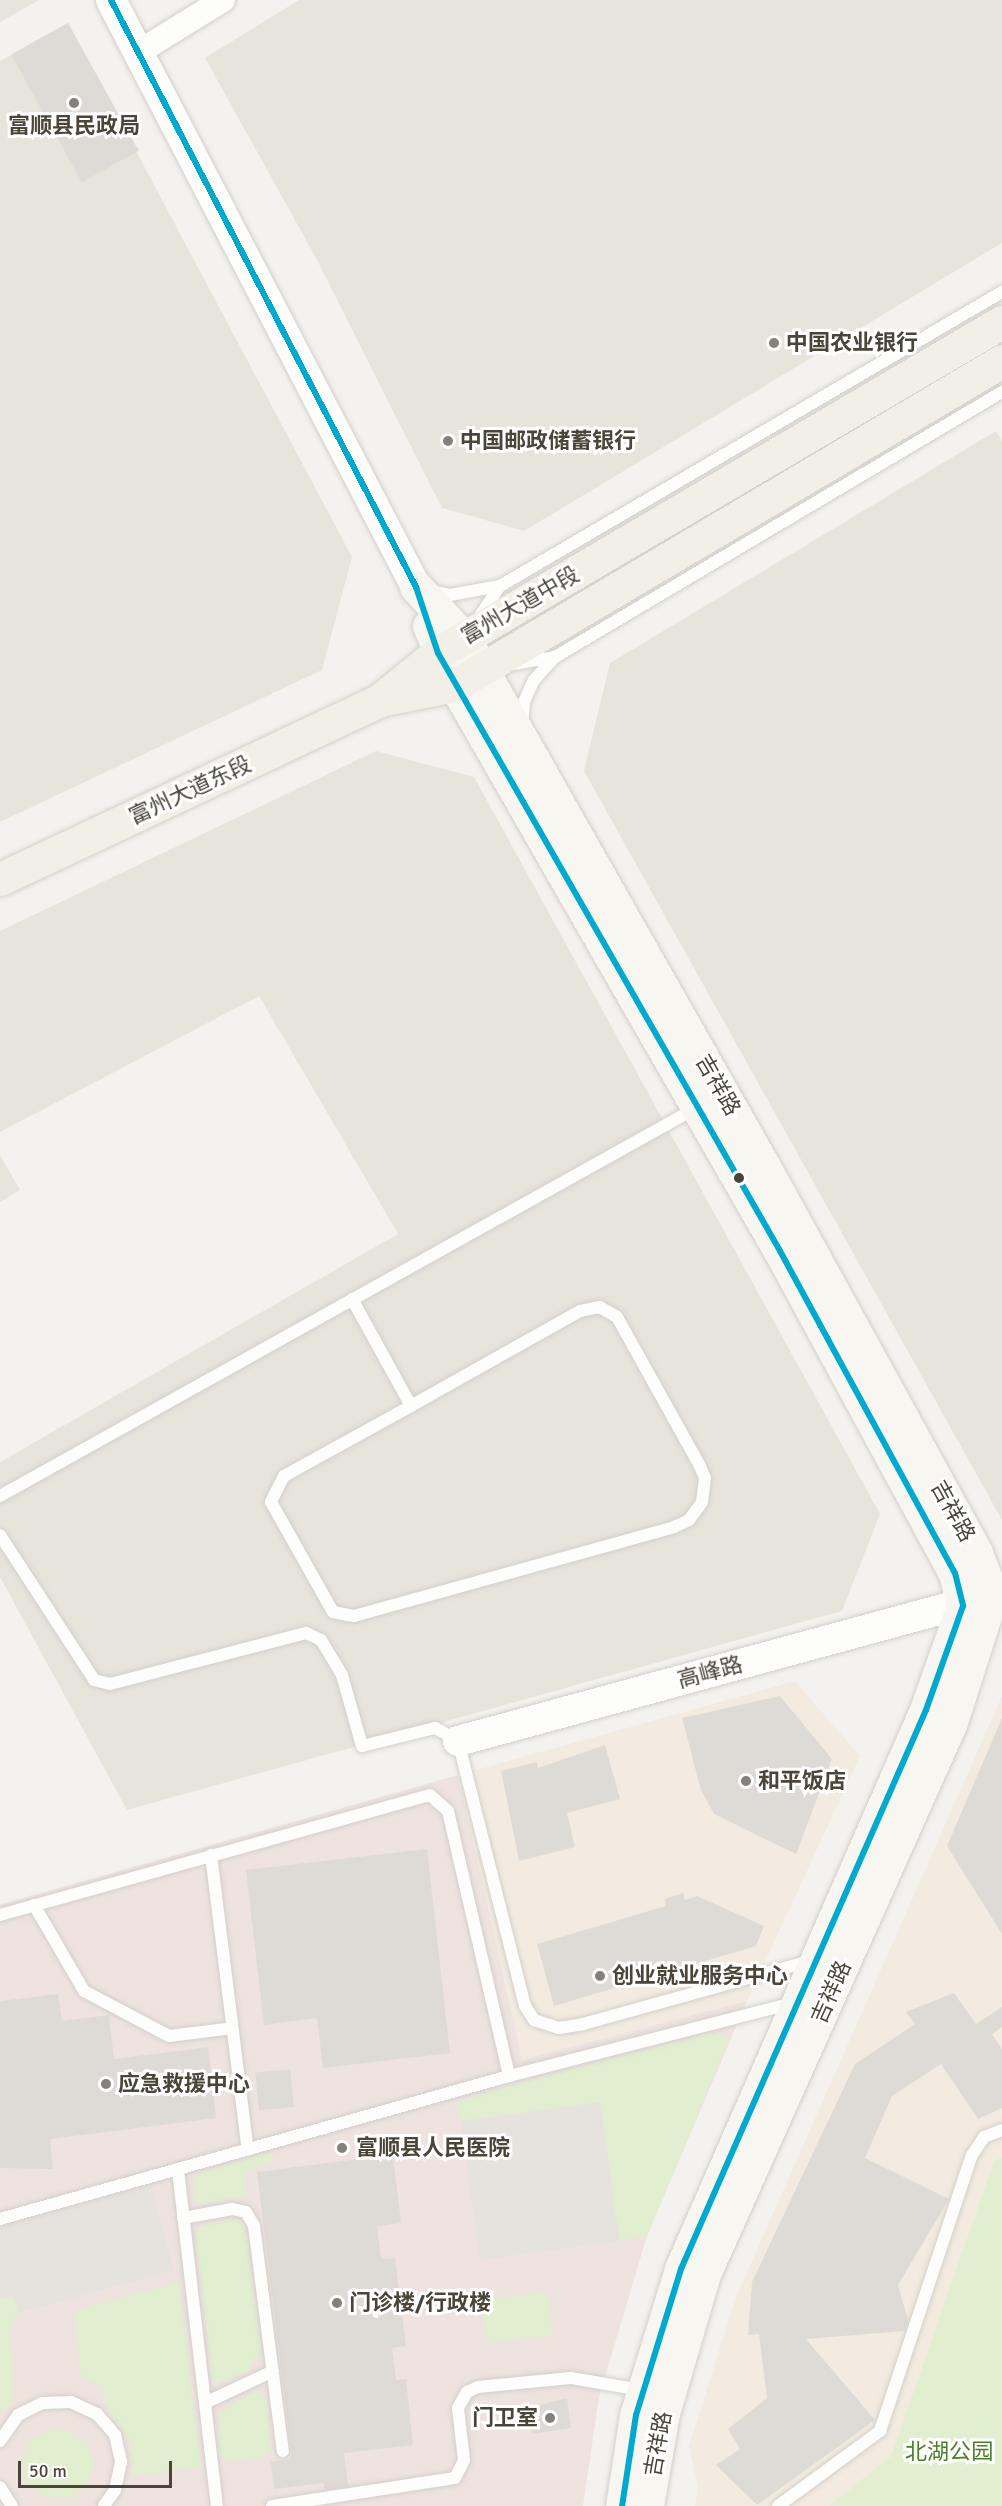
<!DOCTYPE html>
<meta charset="utf-8">
<style>
body{margin:0}
#map{position:relative;width:1002px;height:2506px;overflow:hidden;background:#f4f2ee;font-family:Signika,"Noto Sans SC",sans-serif}
div>[style]{position:absolute}
.residential>*{inset:0;background:#e7e4dc}
.commercial>*{inset:0;background:#f3ebdf}
.medical>*{inset:0;background:#eee3df}
.green>*{inset:0;background:#e1eecf;transform-origin:0 0}
.round{border-radius:50%}
.parking>*{inset:0;background:#e6e3df;transform-origin:0 0}
.building>*{inset:0;background:#dedbd6;transform-origin:0 0}
.roads{filter:drop-shadow(0 0 2px #d2d0cb) drop-shadow(0 0 2px #d2d0cb)}
.service>*{height:12px;margin:-6px;padding:0 6px;transform-origin:6px;border-radius:6px;background:#fdfdfc}
.minor>*{height:24px;margin:-12px;padding:0 12px;transform-origin:12px;border-radius:12px;background:#fdfdfc}
.tertiary>*{height:30px;margin:-15px;padding:0 15px;transform-origin:15px;border-radius:15px;background:#fdfdfc}
.secondary>*{height:33px;margin:-16.5px;padding:0 16.5px;transform-origin:16.5px;border-radius:16.5px;background:#f7f6f1}
.primary>*{height:33px;margin:-16.5px;padding:0 16.5px;transform-origin:16.5px;border-radius:16.5px;background:#f2efe6}
.bus-1>*{height:6px;margin:-3px;padding:0 3px;transform-origin:3px;border-radius:3px;background:#00a9ce}
.dots>*{width:16px;height:16px;translate:-50% -50%;box-sizing:border-box;border:3px solid #fff;border-radius:50%}
span{translate:-50% -50%;white-space:nowrap;text-align:center;line-height:1.15;-webkit-text-stroke:6px #fff;paint-order:stroke}
.poi-label{font-size:22px;color:#4b4439;font-weight:700}
.left{translate:0 -50%;text-align:left}
.right{translate:-100% -50%;text-align:right}
.street-label{font-size:22px;color:#4b4439}
.park-label{font-size:22px;color:#4a7f2a}
.scale{position:absolute;left:18px;top:2461px;width:154px;height:27px;box-sizing:border-box;border:3px solid #4b4439;border-top:0;padding-left:8px;font-size:18px;line-height:21px;white-space:nowrap;color:#4b4439;-webkit-text-stroke:4px #fff;paint-order:stroke}
</style>
<div id="map">
<div class="residential">
<i style="clip-path:polygon(0 0,39px 0,0 22px)"></i>
<i style="clip-path:polygon(299px 0,1002px 0,1002px 243px,524px 531px,442px 508px,316px 258px,205px 58px)"></i>
<i style="clip-path:polygon(68px 23px,352px 557px,322px 670px,0 822px,0 61px)"></i>
<i style="clip-path:polygon(996px 431px,1002px 441px,1002px 1520px,584px 771px,610px 663px)"></i>
<i style="clip-path:polygon(376px 751px,474px 777px,880px 1514px,842px 1611px,127px 1810px,0 1577px,0 1462px,398px 1234px,259px 996px,0 1132px,0 931px)"></i>
<i style="clip-path:polygon(0 1155px,20px 1190px,0 1202px)"></i>
</div>
<div class="commercial">
<i style="clip-path:polygon(795px 1681px,860px 1756px,747px 2001px,522px 2061px,458px 1775px)"></i>
<i style="clip-path:polygon(1002px 1696px,1002px 2157px,994px 2161px,891px 2456px,829px 2506px,695px 2506px,698px 2487px,689px 2446px,736px 2297px)"></i>
</div>
<div class="medical">
<i style="clip-path:polygon(458px 1775px,522px 2060px,747px 2001px,647px 2236px,599px 2397px,583px 2506px,0 2506px,0 1905px)"></i>
</div>
<div class="green">
<i style="clip-path:polygon(708px 2033px,723px 2034px,728px 2041px,647px 2236px,619px 2241px,600px 2102px,460px 2121px,456px 2101px)"></i>
<i style="clip-path:polygon(271px 2151px,272px 2163px,243px 2171px,247px 2196px,204px 2203px,193px 2199px,196px 2175px)"></i>
<i style="clip-path:polygon(1002px 2157px,1002px 2506px,829px 2506px,891px 2456px,994px 2161px)"></i>
<i style="clip-path:polygon(235px 2219px,245px 2227px,261px 2348px,249px 2371px,217px 2383px,212px 2378px,196px 2231px,203px 2224px)"></i>
<i style="clip-path:polygon(178px 2282px,201px 2466px,134px 2476px,130px 2443px,105px 2405px,102px 2386px,81px 2377px,74px 2311px)"></i>
<i style="left:548px;top:2292px;width:44px;height:66px;rotate:84deg"></i>
<i style="clip-path:polygon(13px 2296px,18px 2313px,9px 2327px,14px 2400px,0 2415px,0 2299px)"></i>
<i style="clip-path:polygon(256px 2390px,266px 2397px,271px 2449px,261px 2457px,227px 2461px,220px 2455px,219px 2413px)"></i>
<i class="round" style="left:23px;top:2429px;width:70px;height:70px"></i>
</div>
<div class="parking">
<i style="left:600px;top:2102px;width:140px;height:141px;rotate:82deg"></i>
<i style="clip-path:polygon(151px 2185px,174px 2270px,18px 2313px,13px 2296px,0 2299px,0 2227px)"></i>
</div>
<div class="building">
<i style="left:68px;top:23px;width:146px;height:65px;rotate:61deg"></i>
<i style="clip-path:polygon(780px 1696px,832px 1759px,796px 1854px,714px 1814px,701px 1790px,682px 1718px)"></i>
<i style="clip-path:polygon(1002px 1718px,1002px 1934px,947px 1846px)"></i>
<i style="clip-path:polygon(605px 1745px,620px 1799px,567px 1813px,575px 1847px,519px 1861px,501px 1771px,537px 1762px,538px 1768px)"></i>
<i style="clip-path:polygon(427px 1849px,450px 2053px,323px 2068px,317px 2018px,264px 2025px,246px 1870px)"></i>
<i style="clip-path:polygon(683px 1893px,685px 1900px,697px 1896px,764px 1926px,756px 1946px,554px 2006px,537px 1944px,666px 1906px,665px 1899px)"></i>
<i style="clip-path:polygon(954px 1993px,976px 2024px,1002px 2007px,1002px 2027px,992px 2034px,1002px 2049px,1002px 2108px,978px 2119px,941px 2064px,892px 2096px,865px 2158px,949px 2199px,898px 2285px,908px 2320px,905px 2331px,806px 2339px,875px 2420px,757px 2505px,716px 2465px,740px 2449px,728px 2429px,767px 2398px,759px 2334px,748px 2335px,752px 2282px,855px 2064px,915px 2024px,906px 2012px)"></i>
<i style="clip-path:polygon(58px 1994px,62px 2021px,109px 2015px,114px 2059px,208px 2047px,216px 2118px,50px 2139px,53px 2169px,0 2168px,0 2001px)"></i>
<i style="left:290px;top:2069px;width:38px;height:35px;rotate:84deg"></i>
<i style="clip-path:polygon(382px 2156px,393px 2157px,401px 2223px,377px 2226px,381px 2259px,395px 2258px,406px 2346px,392px 2348px,396px 2380px,406px 2379px,413px 2445px,344px 2453px,348px 2486px,324px 2490px,324px 2483px,274px 2489px,271px 2462px,291px 2459px,291px 2450px,257px 2172px)"></i>
<i style="clip-path:polygon(567px 2398px,571px 2428px,532px 2434px,528px 2408px)"></i>
</div>
<div class="roads">
<div class="service">
<i style="left:431px;top:591px;width:19px;rotate:12deg"></i>
<i style="left:450px;top:595px;width:51px;rotate:-10.2deg"></i>
<i style="left:500px;top:586px;width:582px;rotate:-30.36deg"></i>
<i style="left:479px;top:617px;width:37px;rotate:-56deg"></i>
<i style="left:513px;top:664px;width:43px;rotate:-9.5deg"></i>
<i style="left:522px;top:726px;width:24px;rotate:-85deg"></i>
<i style="left:524px;top:702px;width:24px;rotate:-66deg"></i>
<i style="left:534px;top:680px;width:31px;rotate:-48deg"></i>
<i style="left:555px;top:657px;width:520px;rotate:-30.66deg"></i>
<i style="left:352px;top:1299px;width:122px;rotate:61.1deg"></i>
<i style="left:411px;top:1406px;width:145px;rotate:151.1deg"></i>
<i style="left:284px;top:1476px;width:29px;rotate:117deg"></i>
<i style="left:271px;top:1502px;width:126px;rotate:60.6deg"></i>
<i style="left:333px;top:1612px;width:21px;rotate:11deg"></i>
<i style="left:354px;top:1616px;width:332px;rotate:-15.5deg"></i>
<i style="left:674px;top:1527px;width:17px;rotate:-25deg"></i>
<i style="left:689px;top:1520px;width:22px;rotate:-54deg"></i>
<i style="left:702px;top:1502px;width:24px;rotate:-83deg"></i>
<i style="left:705px;top:1478px;width:13px;rotate:-113deg"></i>
<i style="left:700px;top:1466px;width:171px;rotate:-119.1deg"></i>
<i style="left:617px;top:1317px;width:20px;rotate:-150deg"></i>
<i style="left:600px;top:1307px;width:20px;rotate:169deg"></i>
<i style="left:580px;top:1311px;width:194px;rotate:150.7deg"></i>
<i style="left:0;top:1496px;width:797px;rotate:-29.14deg"></i>
<i style="left:0;top:1535px;width:173px;rotate:57deg"></i>
<i style="left:94px;top:1680px;width:16px;rotate:14deg"></i>
<i style="left:110px;top:1684px;width:203px;rotate:-14.6deg"></i>
<i style="left:306px;top:1633px;width:17px;rotate:25deg"></i>
<i style="left:321px;top:1640px;width:41px;rotate:59deg"></i>
<i style="left:342px;top:1675px;width:74px;rotate:74.3deg"></i>
<i style="left:362px;top:1746px;width:75px;rotate:-13.9deg"></i>
<i style="left:435px;top:1728px;width:26px;rotate:29deg"></i>
<i style="left:458px;top:1741px;width:273px;rotate:75.8deg"></i>
<i style="left:525px;top:2006px;width:17px;rotate:57deg"></i>
<i style="left:534px;top:2020px;width:26px;rotate:18deg"></i>
<i style="left:559px;top:2028px;width:24px;rotate:-9deg"></i>
<i style="left:583px;top:2024px;width:236px;rotate:-15.5deg"></i>
<i style="left:211px;top:1855px;width:297px;rotate:82.9deg"></i>
<i style="left:34px;top:1905px;width:99px;rotate:59.8deg"></i>
<i style="left:84px;top:1991px;width:96px;rotate:27.9deg"></i>
<i style="left:169px;top:2036px;width:64px;rotate:-7.1deg"></i>
<i style="left:0;top:1915px;width:446px;rotate:-15.6deg"></i>
<i style="left:430px;top:1795px;width:24px;rotate:42deg"></i>
<i style="left:448px;top:1811px;width:272px;rotate:77deg"></i>
<i style="left:178px;top:2170px;width:338px;rotate:83.4deg"></i>
<i style="left:183px;top:2218px;width:50px;rotate:-10.4deg"></i>
<i style="left:232px;top:2209px;width:14px;rotate:12deg"></i>
<i style="left:246px;top:2212px;width:16px;rotate:60deg"></i>
<i style="left:254px;top:2226px;width:227px;rotate:82.7deg"></i>
<i style="left:0;top:2219px;width:529px;rotate:-15.69deg"></i>
<i style="left:509px;top:2076px;width:293px;rotate:-14.4deg"></i>
<i style="left:205px;top:2403px;width:75px;rotate:-25.2deg"></i>
<i style="left:0;top:2441px;width:32px;rotate:-55deg"></i>
<i style="left:18px;top:2415px;width:28px;rotate:-26deg"></i>
<i style="left:43px;top:2403px;width:28px;rotate:-2deg"></i>
<i style="left:71px;top:2402px;width:29px;rotate:25deg"></i>
<i style="left:97px;top:2414px;width:28px;rotate:49deg"></i>
<i style="left:115px;top:2435px;width:28px;rotate:77deg"></i>
<i style="left:121px;top:2462px;width:29px;rotate:102deg"></i>
<i style="left:115px;top:2490px;width:19px;rotate:125deg"></i>
<i style="left:0;top:2487px;width:22px;rotate:58deg"></i>
<i style="left:272px;top:2506px;width:185px;rotate:-8.7deg"></i>
<i style="left:455px;top:2478px;width:20px;rotate:-63deg"></i>
<i style="left:464px;top:2460px;width:52px;rotate:-96.6deg"></i>
<i style="left:458px;top:2408px;width:18px;rotate:-61deg"></i>
<i style="left:467px;top:2392px;width:12px;rotate:-24deg"></i>
<i style="left:478px;top:2387px;width:93px;rotate:-5.5deg"></i>
<i style="left:571px;top:2378px;width:71px;rotate:9.7deg"></i>
<i style="left:778px;top:2506px;width:127px;rotate:-36.3deg"></i>
<i style="left:880px;top:2431px;width:291px;rotate:-71.6deg"></i>
<i style="left:972px;top:2155px;width:22px;rotate:-56deg"></i>
<i style="left:984px;top:2137px;width:19px;rotate:-21deg"></i>
</div>
<div class="minor">
<i style="left:142px;top:50px;width:95px;rotate:-31.7deg"></i>
</div>
<div class="tertiary">
<i style="left:111px;top:0;width:662px;rotate:62.54deg"></i>
<i style="left:458px;top:1741px;width:544px;rotate:-15.24deg"></i>
</div>
<div class="secondary">
<i style="left:416px;top:587px;width:70px;rotate:46.7deg"></i>
<i style="left:464px;top:638px;width:606px;rotate:60.43deg"></i>
<i style="left:763px;top:1165px;width:443px;rotate:61.2deg"></i>
<i style="left:976px;top:1553px;width:44px;rotate:68.7deg"></i>
<i style="left:992px;top:1594px;width:134px;rotate:107.8deg"></i>
<i style="left:951px;top:1722px;width:605px;rotate:114.11deg"></i>
<i style="left:704px;top:2274px;width:145px;rotate:106.4deg"></i>
<i style="left:663px;top:2413px;width:94px;rotate:99.8deg"></i>
<i style="left:429px;top:626px;width:64px;rotate:66.2deg"></i>
<i style="left:455px;top:685px;width:653px;rotate:60.14deg"></i>
<i style="left:780px;top:1251px;width:366px;rotate:61.5deg"></i>
<i style="left:955px;top:1573px;width:34px;rotate:76deg"></i>
<i style="left:963px;top:1606px;width:110px;rotate:109.6deg"></i>
<i style="left:926px;top:1710px;width:610px;rotate:113.67deg"></i>
<i style="left:681px;top:2269px;width:153px;rotate:107.1deg"></i>
<i style="left:636px;top:2415px;width:92px;rotate:98.7deg"></i>
</div>
<div class="primary">
<i style="left:384px;top:699px;width:72px;rotate:-11.2deg"></i>
<i style="left:455px;top:685px;width:636px;rotate:-30.64deg"></i>
<i style="left:0;top:879px;width:420px;rotate:-25.2deg"></i>
<i style="left:380px;top:700px;width:75px;rotate:-39deg"></i>
<i style="left:438px;top:653px;width:654px;rotate:-30.41deg"></i>
</div>
</div>
<div class="bus-1">
<i style="left:111px;top:0;width:662px;rotate:62.54deg"></i>
<i style="left:416px;top:587px;width:70px;rotate:71.6deg"></i>
<i style="left:438px;top:653px;width:689px;rotate:60.23deg"></i>
<i style="left:780px;top:1251px;width:366px;rotate:61.5deg"></i>
<i style="left:955px;top:1573px;width:34px;rotate:76deg"></i>
<i style="left:963px;top:1606px;width:110px;rotate:109.6deg"></i>
<i style="left:926px;top:1710px;width:610px;rotate:113.67deg"></i>
<i style="left:681px;top:2269px;width:153px;rotate:107.1deg"></i>
<i style="left:636px;top:2415px;width:92px;rotate:98.7deg"></i>
</div>
<div class="dots">
<i style="left:74px;top:103px;background:#868178"></i>
<i style="left:774px;top:343px;background:#868178"></i>
<i style="left:448px;top:441px;background:#868178"></i>
<i style="left:739px;top:1178px;background:#4b4439"></i>
<i style="left:746px;top:1781px;background:#868178"></i>
<i style="left:600px;top:1976px;background:#868178"></i>
<i style="left:106px;top:2084px;background:#868178"></i>
<i style="left:342px;top:2148px;background:#868178"></i>
<i style="left:337px;top:2303px;background:#868178"></i>
<i style="left:550px;top:2418px;background:#868178"></i>
</div>
<div class="poi-label">
<span style="left:74px;top:126px">富顺县民政局</span>
<span class="left" style="left:786px;top:343px">中国农业银行</span>
<span class="left" style="left:460px;top:441px">中国邮政储蓄银行</span>
<span class="left" style="left:758px;top:1781px">和平饭店</span>
<span class="left" style="left:612px;top:1976px">创业就业服务中心</span>
<span class="left" style="left:118px;top:2084px">应急救援中心</span>
<span class="left" style="left:356px;top:2148px">富顺县人民医院</span>
<span class="left" style="left:349px;top:2303px">门诊楼/行政楼</span>
<span class="right" style="left:538px;top:2418px">门卫室</span>
</div>
<div class="street-label">
<span style="left:520px;top:605px;rotate:-30deg">富州大道中段</span>
<span style="left:190px;top:790px;rotate:-25deg">富州大道东段</span>
<span style="left:718px;top:1085px;rotate:60deg">吉祥路</span>
<span style="left:953px;top:1511px;rotate:61deg">吉祥路</span>
<span style="left:710px;top:1672px;rotate:-15deg">高峰路</span>
<span style="left:831px;top:1992px;rotate:-66deg">吉祥路</span>
<span style="left:658px;top:2444px;rotate:-80deg">吉祥路</span>
</div>
<div class="park-label">
<span style="left:949px;top:2452px">北湖公园</span>
</div>
<div class="scale">50 m</div>
</div>
